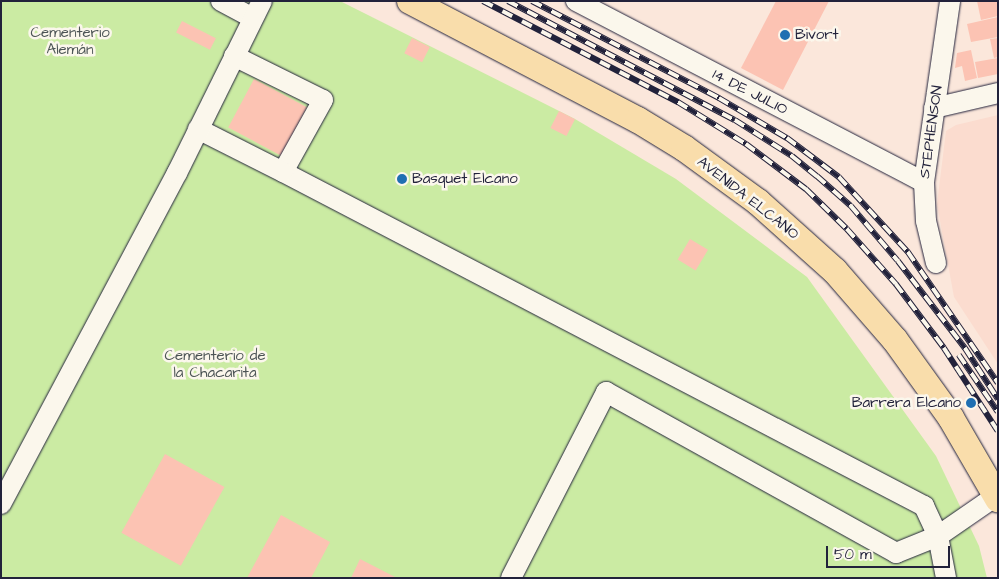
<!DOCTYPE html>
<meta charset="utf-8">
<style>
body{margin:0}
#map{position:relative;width:999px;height:579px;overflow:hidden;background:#fbe7db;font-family:"Architects Daughter",sans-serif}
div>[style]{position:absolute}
.built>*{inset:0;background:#fbdccf}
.green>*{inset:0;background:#cbeba3}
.building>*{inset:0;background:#fcc3b3;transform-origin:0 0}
.roads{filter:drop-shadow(0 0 1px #22223b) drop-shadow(0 0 1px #22223b)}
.minor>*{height:20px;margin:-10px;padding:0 10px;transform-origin:10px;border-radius:10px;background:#fbf7ec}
.major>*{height:26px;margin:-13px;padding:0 13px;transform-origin:13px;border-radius:13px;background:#f9ddab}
.rail>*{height:5.5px;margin-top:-2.75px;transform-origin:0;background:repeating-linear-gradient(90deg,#fbf7ec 0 11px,#22223b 0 22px);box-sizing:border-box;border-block:1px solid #22223b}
.dots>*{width:14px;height:14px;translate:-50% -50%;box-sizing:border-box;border:2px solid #fbf7ec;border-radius:50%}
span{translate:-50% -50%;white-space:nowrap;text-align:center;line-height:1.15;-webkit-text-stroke:5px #fbf7ec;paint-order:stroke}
.park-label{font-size:15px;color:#4c5455}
.poi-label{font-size:15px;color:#22223b}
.left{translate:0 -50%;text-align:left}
.right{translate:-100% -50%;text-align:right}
.street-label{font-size:15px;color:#22223b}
.frame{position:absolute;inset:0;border:2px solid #22223b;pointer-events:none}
.scale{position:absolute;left:826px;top:546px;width:124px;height:22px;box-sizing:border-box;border:2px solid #22223b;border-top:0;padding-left:6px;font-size:15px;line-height:18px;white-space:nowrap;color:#22223b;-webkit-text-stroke:4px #fbf7ec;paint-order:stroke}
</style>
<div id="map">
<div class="built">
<i style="clip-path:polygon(998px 115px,998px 364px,954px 297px,937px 204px,946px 131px,956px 125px)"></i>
</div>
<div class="green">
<i style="clip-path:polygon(1px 1px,340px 1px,575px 119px,676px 179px,807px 277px,936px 456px,979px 546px,987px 578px,1px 578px)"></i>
</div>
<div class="building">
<i style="clip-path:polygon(776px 1px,829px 1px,783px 90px,741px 68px)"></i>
<i style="clip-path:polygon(977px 1px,998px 1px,998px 16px,981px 20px)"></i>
<i style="clip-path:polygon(998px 17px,998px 37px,971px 42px,967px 24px)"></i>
<i style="left:182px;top:21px;width:38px;height:13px;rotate:27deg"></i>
<i style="left:412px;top:38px;width:20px;height:17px;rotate:27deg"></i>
<i style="clip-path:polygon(998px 38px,998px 57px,994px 58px,990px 39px)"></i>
<i style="clip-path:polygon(971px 50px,977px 78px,965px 81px,962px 66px,955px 68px,957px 53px)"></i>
<i style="clip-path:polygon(998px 58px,998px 74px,978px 78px,975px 62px)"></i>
<i style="left:254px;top:79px;width:60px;height:55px;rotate:28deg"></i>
<i style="left:559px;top:111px;width:18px;height:19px;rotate:27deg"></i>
<i style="left:690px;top:239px;width:21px;height:24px;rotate:31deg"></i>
<i style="left:165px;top:454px;width:68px;height:90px;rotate:29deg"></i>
<i style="clip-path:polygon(281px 515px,330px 542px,311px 578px,247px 578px)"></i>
<i style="clip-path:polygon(360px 559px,397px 578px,351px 578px)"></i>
</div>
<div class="roads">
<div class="minor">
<i style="left:221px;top:1px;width:36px;rotate:28deg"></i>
<i style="left:576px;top:1px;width:392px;rotate:27.5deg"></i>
<i style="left:234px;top:56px;width:99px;rotate:26.3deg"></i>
<i style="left:323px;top:100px;width:82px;rotate:119.1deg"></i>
<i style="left:283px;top:172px;width:723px;rotate:27.52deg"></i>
<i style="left:924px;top:506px;width:33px;rotate:65deg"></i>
<i style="left:938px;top:536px;width:43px;rotate:79.2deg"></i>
<i style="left:934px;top:108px;width:66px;rotate:-13.2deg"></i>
<i style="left:198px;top:129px;width:95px;rotate:26.8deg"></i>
<i style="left:936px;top:263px;width:43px;rotate:-103.4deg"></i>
<i style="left:926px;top:221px;width:39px;rotate:-93deg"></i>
<i style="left:924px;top:182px;width:183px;rotate:-81.8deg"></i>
<i style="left:1px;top:504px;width:375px;rotate:-62deg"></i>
<i style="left:177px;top:173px;width:192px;rotate:-63.7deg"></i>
<i style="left:511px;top:578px;width:209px;rotate:-62.9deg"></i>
<i style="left:606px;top:392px;width:332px;rotate:29deg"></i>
<i style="left:896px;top:553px;width:45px;rotate:-22deg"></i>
<i style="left:938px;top:536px;width:70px;rotate:-34.6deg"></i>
</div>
<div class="major">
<i style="left:410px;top:1px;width:257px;rotate:27.6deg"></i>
<i style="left:638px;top:120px;width:54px;rotate:31.3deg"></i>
<i style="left:684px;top:148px;width:92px;rotate:36.1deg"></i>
<i style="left:758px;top:202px;width:103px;rotate:41.9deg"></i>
<i style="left:835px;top:271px;width:91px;rotate:49deg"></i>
<i style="left:895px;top:340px;width:96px;rotate:54.3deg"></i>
<i style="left:951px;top:418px;width:94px;rotate:59.9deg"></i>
</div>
</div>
<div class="rail">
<i style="left:483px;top:1px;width:220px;rotate:27.4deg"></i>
<i style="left:678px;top:102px;width:80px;rotate:31.7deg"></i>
<i style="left:746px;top:144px;width:75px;rotate:36.9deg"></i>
<i style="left:806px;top:189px;width:57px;rotate:44.3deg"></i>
<i style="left:847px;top:229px;width:74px;rotate:48.3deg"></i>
<i style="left:896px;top:284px;width:80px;rotate:53.1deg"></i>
<i style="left:944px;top:348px;width:99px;rotate:57deg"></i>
<i style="left:508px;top:1px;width:256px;rotate:27.7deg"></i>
<i style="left:735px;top:120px;width:67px;rotate:32.3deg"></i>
<i style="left:792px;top:156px;width:32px;rotate:39deg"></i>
<i style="left:817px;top:176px;width:45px;rotate:41.4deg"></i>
<i style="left:851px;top:206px;width:72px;rotate:49.5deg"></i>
<i style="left:898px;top:261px;width:110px;rotate:52.4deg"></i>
<i style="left:965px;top:348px;width:61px;rotate:57.1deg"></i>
<i style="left:532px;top:1px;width:211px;rotate:27.4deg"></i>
<i style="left:719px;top:98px;width:79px;rotate:30.5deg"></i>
<i style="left:787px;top:138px;width:65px;rotate:36.9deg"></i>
<i style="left:839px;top:177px;width:102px;rotate:47.4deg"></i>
<i style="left:908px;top:252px;width:159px;rotate:55.5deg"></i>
<i style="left:959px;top:355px;width:69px;rotate:55.6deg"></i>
</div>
<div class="dots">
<i style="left:785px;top:35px;background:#1f6fb2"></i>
<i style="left:402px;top:179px;background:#1f6fb2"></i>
<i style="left:971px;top:403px;background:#1f6fb2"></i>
</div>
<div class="park-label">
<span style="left:70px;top:41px">Cementerio<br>Alemán</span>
<span style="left:215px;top:364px">Cementerio de<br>la Chacarita</span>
</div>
<div class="poi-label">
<span class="left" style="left:795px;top:35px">Bivort</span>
<span class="left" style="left:412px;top:179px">Basquet Elcano</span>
<span class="right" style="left:961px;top:403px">Barrera Elcano</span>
</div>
<div class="street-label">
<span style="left:750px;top:92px;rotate:27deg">14 DE JULIO</span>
<span style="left:931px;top:132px;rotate:-82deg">STEPHENSON</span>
<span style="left:748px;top:198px;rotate:38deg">AVENIDA ELCANO</span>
</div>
<div class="frame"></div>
<div class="scale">50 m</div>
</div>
